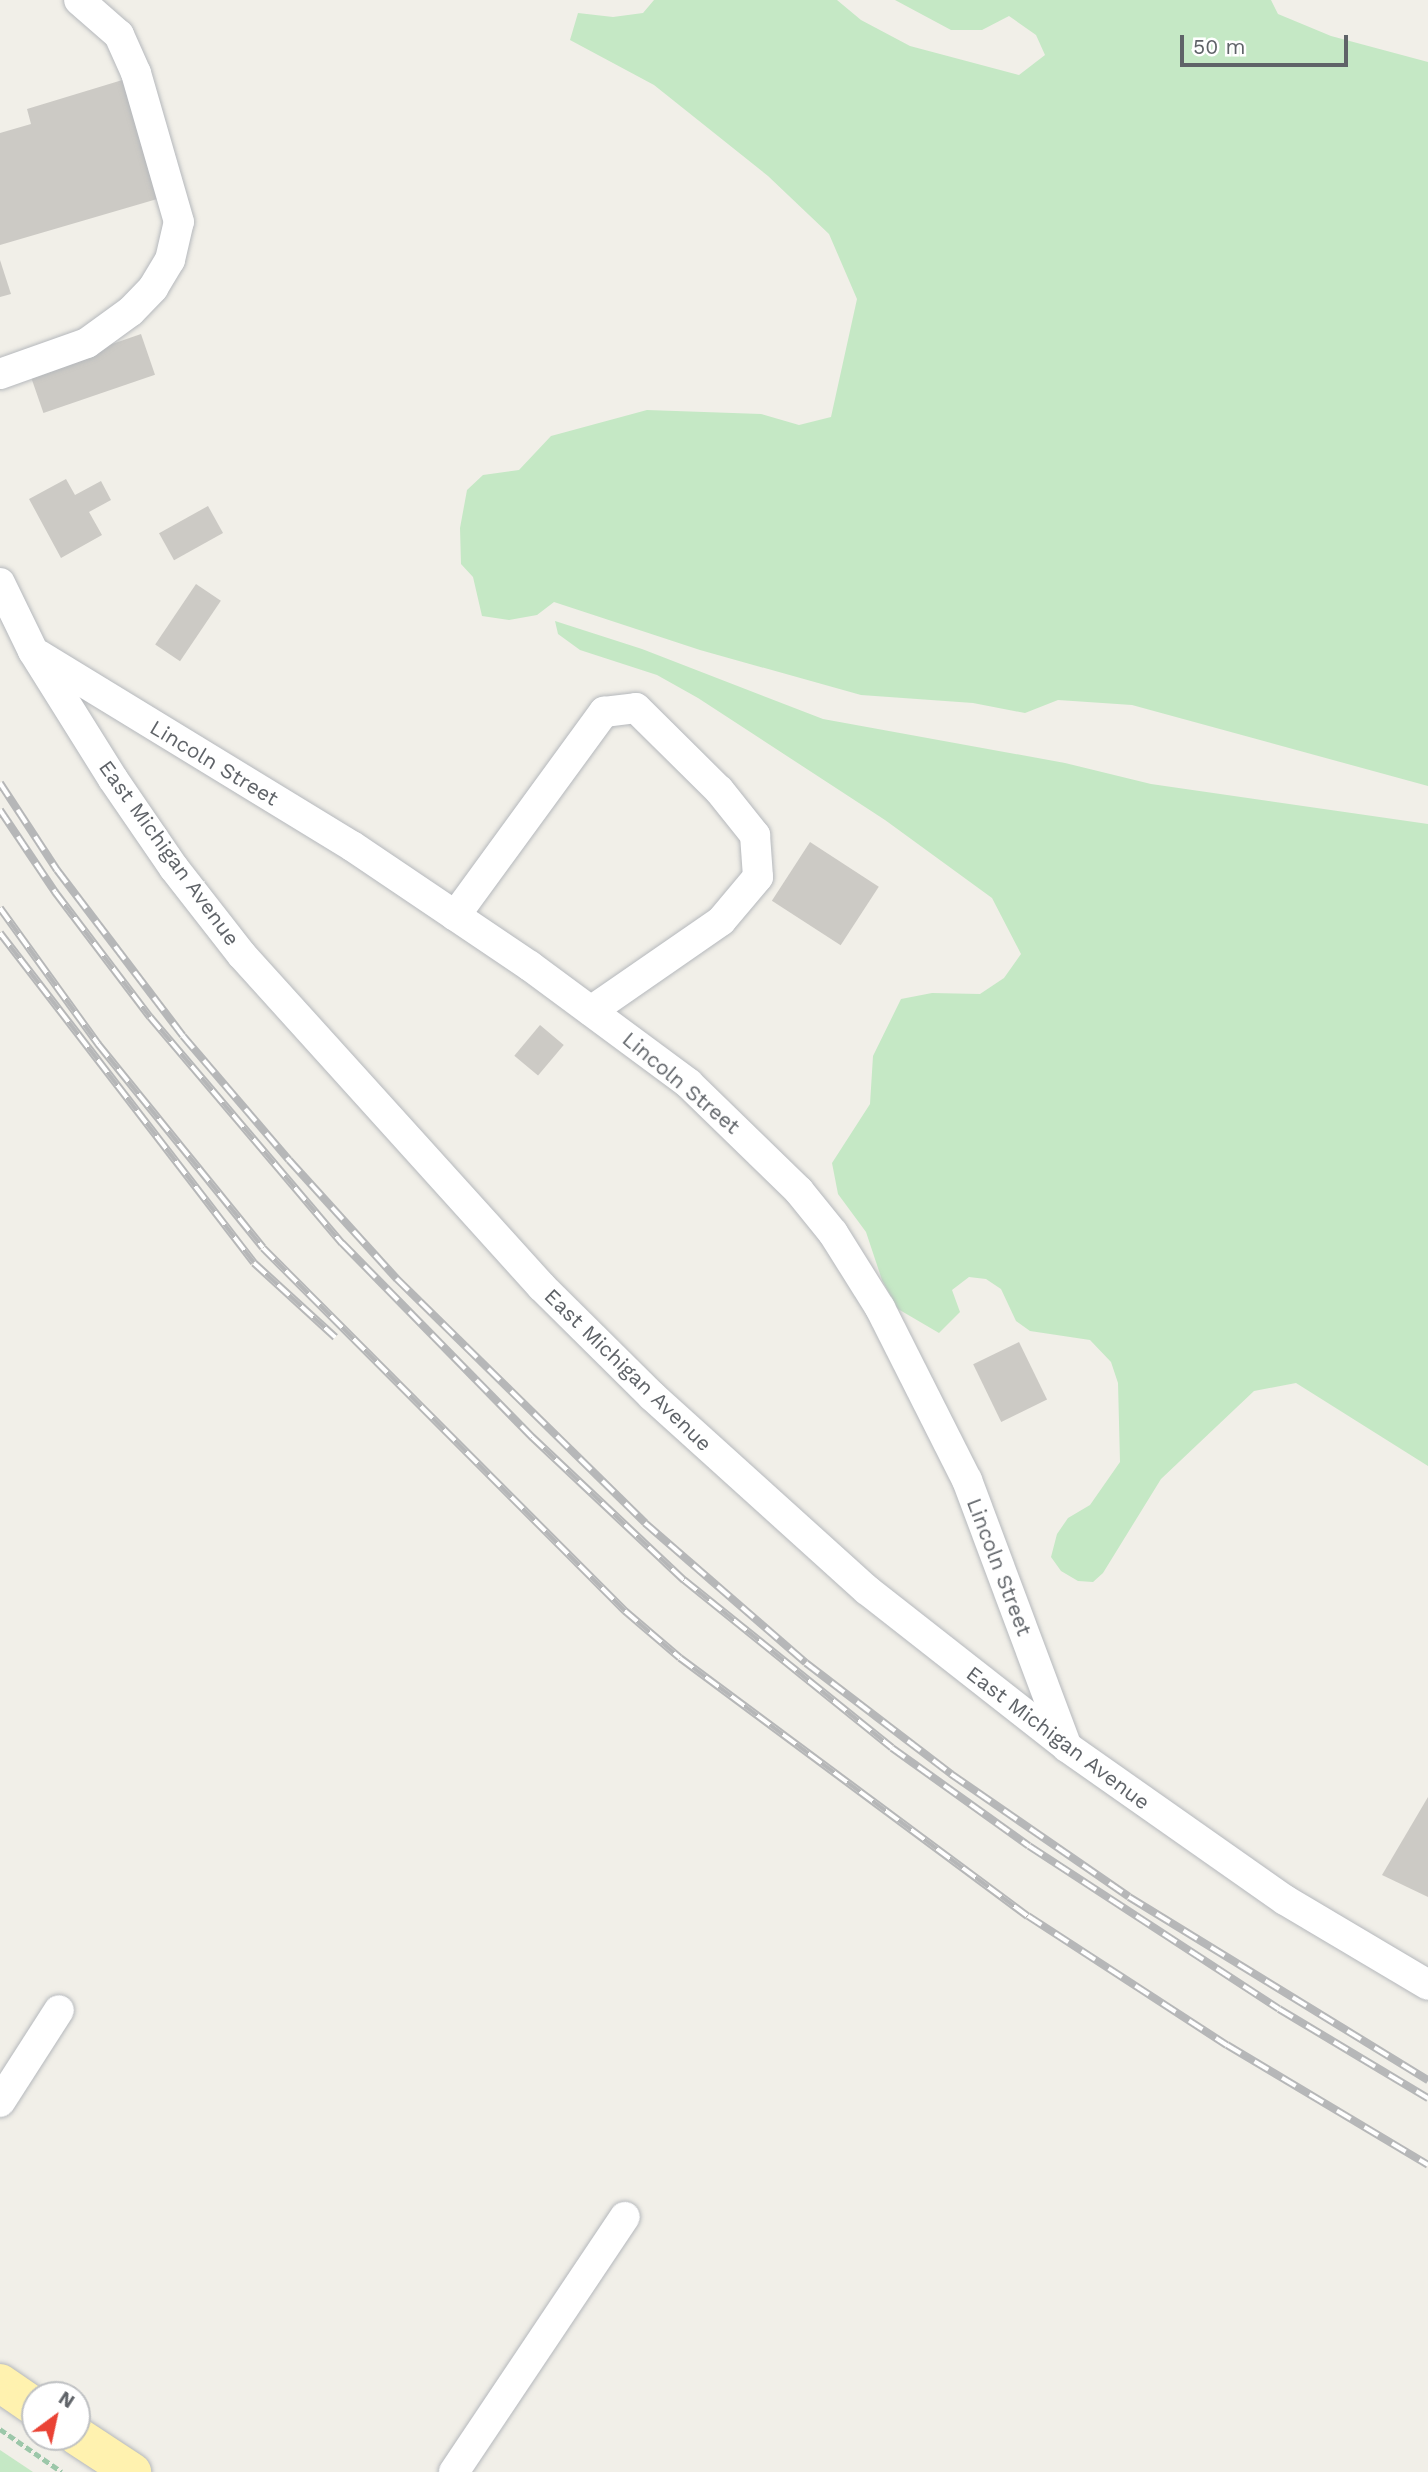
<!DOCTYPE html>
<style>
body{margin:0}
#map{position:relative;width:1428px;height:2472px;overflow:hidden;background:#f1efe8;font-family:"Work Sans",sans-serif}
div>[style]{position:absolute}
.green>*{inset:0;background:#c5e8c5}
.building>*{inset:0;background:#cccac5;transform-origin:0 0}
.path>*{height:4.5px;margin-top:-2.25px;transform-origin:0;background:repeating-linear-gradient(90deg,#9cc7a9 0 7px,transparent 0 10.5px)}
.roads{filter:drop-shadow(0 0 2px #b5b8bc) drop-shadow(0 0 2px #b5b8bc)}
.minor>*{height:30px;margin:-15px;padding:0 15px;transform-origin:15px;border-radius:15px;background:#fff}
.major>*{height:38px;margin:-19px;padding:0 19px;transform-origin:19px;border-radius:19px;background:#fff2af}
.rail>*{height:8px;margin-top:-4px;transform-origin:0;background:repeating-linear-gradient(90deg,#fff 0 16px,#b6b7b8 0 32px);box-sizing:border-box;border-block:2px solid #b6b7b8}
span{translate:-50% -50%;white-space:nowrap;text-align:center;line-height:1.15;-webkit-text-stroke:5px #fff;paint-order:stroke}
.street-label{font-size:21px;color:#5f6368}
.north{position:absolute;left:21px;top:2381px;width:70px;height:70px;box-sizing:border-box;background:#fff;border:2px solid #bfc1c3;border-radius:50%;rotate:33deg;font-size:19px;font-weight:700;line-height:28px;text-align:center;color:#5f6368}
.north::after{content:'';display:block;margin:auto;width:24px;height:32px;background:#ea4335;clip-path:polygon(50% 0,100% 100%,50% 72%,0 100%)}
.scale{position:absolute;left:1180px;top:35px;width:168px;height:32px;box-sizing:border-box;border:4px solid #5f6368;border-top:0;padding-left:9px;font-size:21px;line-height:24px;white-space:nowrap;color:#5f6368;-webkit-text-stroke:5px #fff;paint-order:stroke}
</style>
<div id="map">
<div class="green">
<i style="clip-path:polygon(654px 0,837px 0,861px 20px,910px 46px,1019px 75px,1045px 55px,1036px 35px,1009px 16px,982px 30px,951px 30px,895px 0,1271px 0,1278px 14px,1331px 36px,1428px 62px,1428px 786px,1132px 705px,1058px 700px,1025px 713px,973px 703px,861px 695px,700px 650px,554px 602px,537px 615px,509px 620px,482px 616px,473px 577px,461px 564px,460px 528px,467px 490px,483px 475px,519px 470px,551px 436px,647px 410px,761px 414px,799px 425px,831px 417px,857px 299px,829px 234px,768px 176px,654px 85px,570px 40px,578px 13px,613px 17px,643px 13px)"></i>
<i style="clip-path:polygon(555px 621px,642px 649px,823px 719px,1065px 763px,1151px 784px,1428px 824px,1428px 1466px,1296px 1383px,1254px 1391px,1161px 1479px,1103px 1573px,1093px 1582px,1078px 1581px,1061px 1571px,1051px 1557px,1057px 1534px,1068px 1518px,1090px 1505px,1120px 1462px,1118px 1383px,1111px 1362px,1090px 1340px,1030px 1331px,1016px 1321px,1001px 1289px,986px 1279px,969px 1277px,952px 1290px,960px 1312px,939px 1333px,898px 1309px,882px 1280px,866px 1232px,838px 1194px,832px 1163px,870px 1104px,873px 1056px,901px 999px,932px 993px,980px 994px,1004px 978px,1021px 954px,992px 898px,885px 820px,698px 698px,657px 675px,580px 650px,558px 634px)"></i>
<i style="clip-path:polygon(0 2450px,33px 2472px,0 2472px)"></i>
</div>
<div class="building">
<i style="clip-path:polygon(129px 78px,164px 197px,0 245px,0 133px,31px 124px,27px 109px)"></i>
<i style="clip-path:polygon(0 260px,11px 294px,0 297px)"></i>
<i style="left:141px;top:334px;width:43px;height:118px;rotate:71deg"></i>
<i style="clip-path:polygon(66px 479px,75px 495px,101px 481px,111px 500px,89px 512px,102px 535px,61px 558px,29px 499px)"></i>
<i style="left:208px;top:506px;width:31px;height:56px;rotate:61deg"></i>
<i style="left:196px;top:584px;width:30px;height:73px;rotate:34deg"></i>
<i style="left:810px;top:842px;width:82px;height:70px;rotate:33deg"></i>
<i style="left:540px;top:1025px;width:31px;height:40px;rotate:40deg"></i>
<i style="left:1019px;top:1342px;width:64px;height:51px;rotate:64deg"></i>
<i style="clip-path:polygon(1428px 1797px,1428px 1897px,1382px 1875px)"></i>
</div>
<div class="path">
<i style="left:0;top:2429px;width:75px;rotate:34.7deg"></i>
</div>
<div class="roads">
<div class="minor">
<i style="left:0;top:374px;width:92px;rotate:-19.6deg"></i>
<i style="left:87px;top:343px;width:54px;rotate:-36deg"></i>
<i style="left:131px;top:311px;width:32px;rotate:-46deg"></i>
<i style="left:153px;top:288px;width:33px;rotate:-59deg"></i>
<i style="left:170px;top:260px;width:39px;rotate:-77deg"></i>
<i style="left:179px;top:222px;width:155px;rotate:-106.1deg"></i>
<i style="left:136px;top:73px;width:42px;rotate:-114.1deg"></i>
<i style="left:119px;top:35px;width:53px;rotate:-138.8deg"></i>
<i style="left:0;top:583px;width:76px;rotate:64.1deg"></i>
<i style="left:33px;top:651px;width:151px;rotate:58deg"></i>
<i style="left:113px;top:779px;width:108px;rotate:55.6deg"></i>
<i style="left:174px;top:868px;width:110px;rotate:52deg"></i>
<i style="left:242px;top:955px;width:447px;rotate:47.9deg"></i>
<i style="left:542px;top:1287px;width:155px;rotate:44.7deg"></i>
<i style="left:652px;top:1396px;width:290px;rotate:42.1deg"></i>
<i style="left:867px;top:1590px;width:254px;rotate:38.1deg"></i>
<i style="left:1067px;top:1747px;width:266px;rotate:35.1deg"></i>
<i style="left:1285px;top:1900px;width:166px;rotate:30.7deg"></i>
<i style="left:39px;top:655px;width:367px;rotate:31.4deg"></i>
<i style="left:352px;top:846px;width:215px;rotate:34deg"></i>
<i style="left:530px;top:966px;width:197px;rotate:36.5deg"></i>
<i style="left:688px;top:1083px;width:155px;rotate:44.2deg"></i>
<i style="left:799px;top:1191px;width:54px;rotate:51deg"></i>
<i style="left:833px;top:1233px;width:89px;rotate:57.9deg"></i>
<i style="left:880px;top:1308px;width:193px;rotate:63.2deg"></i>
<i style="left:967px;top:1480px;width:285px;rotate:69.5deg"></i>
<i style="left:455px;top:916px;width:253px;rotate:-53.9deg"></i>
<i style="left:604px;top:712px;width:32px;rotate:-7deg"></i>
<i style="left:636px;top:708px;width:117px;rotate:44.7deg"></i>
<i style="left:719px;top:790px;width:58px;rotate:51.3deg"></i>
<i style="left:755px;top:835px;width:42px;rotate:85.9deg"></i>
<i style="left:758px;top:877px;width:57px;rotate:130.1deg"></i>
<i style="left:721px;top:921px;width:158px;rotate:145.3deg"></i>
<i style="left:0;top:2102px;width:109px;rotate:-57.3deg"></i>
<i style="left:454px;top:2472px;width:307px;rotate:-56.2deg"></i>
</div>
<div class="major">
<i style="left:0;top:2383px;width:42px;rotate:34.4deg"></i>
<i style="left:77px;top:2436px;width:66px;rotate:33.2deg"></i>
</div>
</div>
<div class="rail">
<i style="left:0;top:783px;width:104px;rotate:56.8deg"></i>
<i style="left:57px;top:870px;width:208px;rotate:52.8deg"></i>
<i style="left:183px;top:1036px;width:163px;rotate:49.5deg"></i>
<i style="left:289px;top:1160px;width:161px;rotate:47.8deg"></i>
<i style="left:397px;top:1279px;width:348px;rotate:44.5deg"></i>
<i style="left:645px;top:1523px;width:213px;rotate:41deg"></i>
<i style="left:806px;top:1663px;width:183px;rotate:37.4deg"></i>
<i style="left:951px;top:1774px;width:216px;rotate:34.6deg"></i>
<i style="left:1129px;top:1897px;width:351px;rotate:31.5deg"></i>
<i style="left:0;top:810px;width:99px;rotate:56.1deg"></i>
<i style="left:55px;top:892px;width:157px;rotate:52.8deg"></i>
<i style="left:150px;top:1017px;width:297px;rotate:49.7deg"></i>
<i style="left:342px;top:1243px;width:272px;rotate:45.6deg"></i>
<i style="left:532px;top:1437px;width:209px;rotate:43.3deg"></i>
<i style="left:684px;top:1580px;width:267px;rotate:38.9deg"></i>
<i style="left:892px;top:1748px;width:168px;rotate:35.6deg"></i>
<i style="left:1029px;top:1846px;width:298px;rotate:33.1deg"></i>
<i style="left:1279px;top:2009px;width:174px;rotate:30.9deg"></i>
<i style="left:0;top:908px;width:168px;rotate:54.2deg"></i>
<i style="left:98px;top:1044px;width:262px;rotate:51deg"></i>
<i style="left:263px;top:1248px;width:513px;rotate:45.08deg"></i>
<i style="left:625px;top:1611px;width:72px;rotate:40.5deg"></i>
<i style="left:680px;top:1658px;width:433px;rotate:36.6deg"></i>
<i style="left:1028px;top:1916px;width:237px;rotate:33deg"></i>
<i style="left:1227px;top:2045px;width:234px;rotate:30.8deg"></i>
<i style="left:0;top:933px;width:416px;rotate:52.4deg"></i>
<i style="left:254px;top:1263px;width:110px;rotate:42.4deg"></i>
</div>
<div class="street-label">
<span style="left:214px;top:763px;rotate:31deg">Lincoln Street</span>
<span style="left:169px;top:853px;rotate:54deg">East Michigan Avenue</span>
<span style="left:681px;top:1083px;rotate:40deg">Lincoln Street</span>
<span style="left:628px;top:1370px;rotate:44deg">East Michigan Avenue</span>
<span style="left:999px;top:1567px;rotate:69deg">Lincoln Street</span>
<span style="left:1058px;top:1738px;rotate:37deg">East Michigan Avenue</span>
</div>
<div class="north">N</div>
<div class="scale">50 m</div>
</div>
